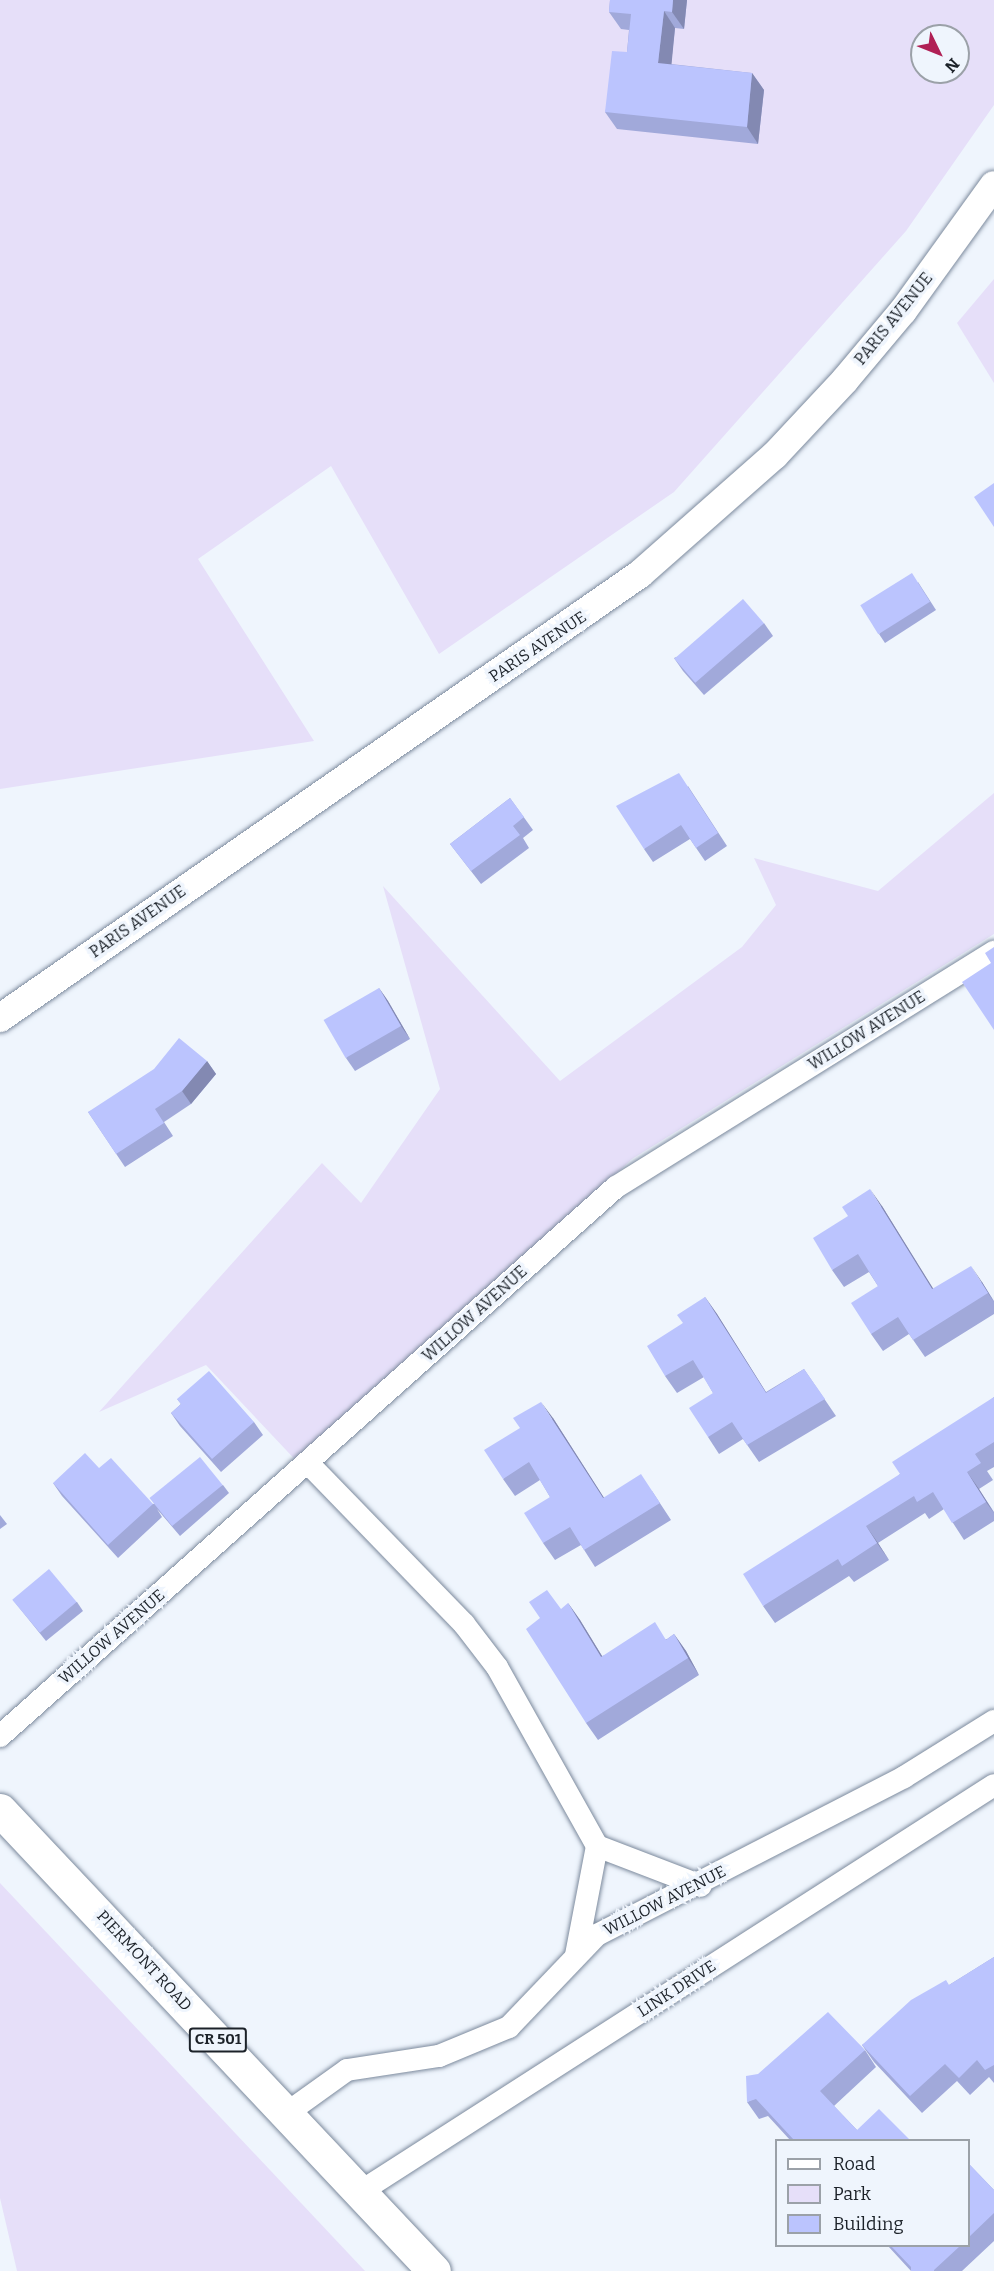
<!DOCTYPE html>
<style>
body{margin:0}
#map{position:relative;width:994px;height:2271px;overflow:hidden;background:#eff5fd;font-family:Bitter,serif}
div>[style]{position:absolute}
.green>*{inset:0;background:#e6dff9}
.roads{filter:drop-shadow(0 0 2px #7c8a9d) drop-shadow(0 0 2px #7c8a9d)}
.minor>*{height:22px;margin:-11px;padding:0 11px;transform-origin:11px;border-radius:11px;background:#fff}
.tertiary>*{height:28px;margin:-14px;padding:0 14px;transform-origin:14px;border-radius:14px;background:#fff}
.primary>*{height:33px;margin:-16.5px;padding:0 16.5px;transform-origin:16.5px;border-radius:16.5px;background:#fff}
.wall>*{inset:0;background:#a1a9da}
.shaded-wall>*{inset:0;background:#8389b2}
.building>*{inset:0;background:#bbc4fe;transform-origin:0 0}
span{translate:-50% -50%;white-space:nowrap;text-align:center;line-height:1.15;-webkit-text-stroke:6px #eff5fd;paint-order:stroke}
.shield-label span{padding:2px 4px;background:#eff5fd;border:2px solid;border-radius:4px;-webkit-text-stroke-width:0}
.shield-label{font-size:15px;color:#1c2229;font-weight:700}
.street-label{font-size:16px;color:#1c2229}
.legend{position:absolute;left:775px;top:2139px;width:195px;height:108px;box-sizing:border-box;background:#eff5fd;border:2px solid #9ba1a8;margin:0;padding:8px 10px;list-style:none;font-size:18px;color:#1c2229}
.legend li{display:flex;align-items:center;gap:12px;height:30px}
.legend b{width:30px;border:2px solid #9ba1a8}
.north{position:absolute;left:910px;top:24px;width:60px;height:60px;box-sizing:border-box;background:#eff5fd;border:2px solid #9ba1a8;border-radius:50%;rotate:133deg;font-size:16px;font-weight:700;line-height:24px;text-align:center;color:#1c2229}
.north::after{content:'';display:block;margin:auto;width:21px;height:27px;background:#b02055;clip-path:polygon(50% 0,100% 100%,50% 72%,0 100%)}
</style>
<div id="map">
<div class="green">
<i style="clip-path:polygon(evenodd,0 0,994px 0,994px 105px,906px 231px,674px 492px,439px 654px,331px 466px,198px 559px,314px 741px,0 789px,0 0,922px 36px,958px 36px,958px 72px,922px 72px,922px 36px)"></i>
<i style="clip-path:polygon(994px 279px,994px 383px,957px 323px)"></i>
<i style="clip-path:polygon(994px 793px,994px 934px,632px 1159px,303px 1468px,206px 1365px,99px 1412px,322px 1163px,361px 1203px,440px 1089px,383px 886px,560px 1081px,742px 947px,776px 905px,754px 858px,878px 891px)"></i>
<i style="clip-path:polygon(0 1883px,365px 2271px,17px 2271px,0 2198px)"></i>
</div>
<div class="roads">
<div class="minor">
<i style="left:308px;top:1463px;width:224px;rotate:45.9deg"></i>
<i style="left:464px;top:1624px;width:54px;rotate:52.5deg"></i>
<i style="left:497px;top:1667px;width:205px;rotate:60.8deg"></i>
<i style="left:597px;top:1846px;width:111px;rotate:21deg"></i>
<i style="left:0;top:1736px;width:825px;rotate:-41.71deg"></i>
<i style="left:616px;top:1187px;width:445px;rotate:-31.9deg"></i>
<i style="left:576px;top:1955px;width:111px;rotate:-79.1deg"></i>
<i style="left:287px;top:2113px;width:74px;rotate:-35.6deg"></i>
<i style="left:347px;top:2070px;width:93px;rotate:-8.7deg"></i>
<i style="left:439px;top:2056px;width:76px;rotate:-22.5deg"></i>
<i style="left:509px;top:2027px;width:127px;rotate:-46.3deg"></i>
<i style="left:597px;top:1935px;width:345px;rotate:-27.2deg"></i>
<i style="left:904px;top:1777px;width:106px;rotate:-31.9deg"></i>
<i style="left:360px;top:2192px;width:753px;rotate:-32.7deg"></i>
</div>
<div class="tertiary">
<i style="left:0;top:1018px;width:779px;rotate:-34.75deg"></i>
<i style="left:640px;top:574px;width:179px;rotate:-41.4deg"></i>
<i style="left:774px;top:456px;width:104px;rotate:-46.9deg"></i>
<i style="left:845px;top:380px;width:90px;rotate:-50deg"></i>
<i style="left:903px;top:311px;width:155px;rotate:-54.2deg"></i>
</div>
<div class="primary">
<i style="left:0;top:1810px;width:633px;rotate:46.73deg"></i>
</div>
</div>
<div class="wall">
<i style="clip-path:polygon(610px 0,687px 0,684px 29px,675px 28px,671px 64px,752px 73px,764px 90px,758px 144px,617px 129px,605px 112px,627px 52px,629px 30px,621px 29px,609px 12px)"></i>
<i style="clip-path:polygon(918px 582px,936px 610px,885px 643px,879px 634px)"></i>
<i style="clip-path:polygon(764px 623px,773px 636px,704px 695px,683px 671px,674px 658px)"></i>
<i style="clip-path:polygon(688px 786px,727px 846px,705px 861px,690px 839px,653px 862px,644px 849px)"></i>
<i style="clip-path:polygon(510px 798px,533px 830px,523px 838px,529px 848px,481px 884px,450px 844px)"></i>
<i style="clip-path:polygon(379px 988px,388px 1001px,410px 1039px,355px 1071px,346px 1058px)"></i>
<i style="clip-path:polygon(207px 1061px,216px 1074px,191px 1104px,164px 1122px,173px 1136px,125px 1167px,88px 1112px)"></i>
<i style="clip-path:polygon(882px 1206px,933px 1289px,982px 1282px,994px 1301px,994px 1314px,925px 1357px,909px 1334px,883px 1351px,871px 1334px,878px 1286px,869px 1272px,844px 1287px,832px 1270px)"></i>
<i style="clip-path:polygon(705px 1297px,717px 1314px,766px 1392px,804px 1369px,836px 1416px,759px 1462px,743px 1439px,719px 1454px,708px 1437px,713px 1393px,704px 1377px,677px 1393px,665px 1376px,683px 1323px)"></i>
<i style="clip-path:polygon(994px 1397px,994px 1467px,987px 1471px,993px 1480px,979px 1489px,994px 1512px,994px 1521px,964px 1540px,944px 1509px,929px 1519px,925px 1513px,878px 1543px,889px 1560px,854px 1582px,849px 1576px,775px 1623px,763px 1606px,900px 1474px)"></i>
<i style="clip-path:polygon(177px 1399px,254px 1422px,263px 1435px,221px 1472px,180px 1426px,171px 1413px,181px 1404px)"></i>
<i style="clip-path:polygon(553px 1418px,604px 1498px,652px 1491px,671px 1520px,595px 1567px,581px 1545px,555px 1560px,543px 1543px,550px 1497px,540px 1480px,515px 1496px,503px 1479px)"></i>
<i style="clip-path:polygon(53px 1483px,153px 1504px,223px 1485px,229px 1493px,180px 1536px,157px 1509px,162px 1517px,118px 1558px,62px 1496px)"></i>
<i style="clip-path:polygon(0 1515px,7px 1524px,0 1529px)"></i>
<i style="clip-path:polygon(13px 1600px,77px 1602px,83px 1611px,46px 1641px)"></i>
<i style="clip-path:polygon(568px 1603px,580px 1620px,602px 1656px,667px 1639px,674px 1634px,686px 1651px,699px 1675px,598px 1740px,586px 1723px)"></i>
<i style="clip-path:polygon(994px 1957px,994px 2083px,989px 2077px,970px 2095px,957px 2081px,922px 2113px,874px 2062px,862px 2045px,949px 1985px)"></i>
<i style="clip-path:polygon(865px 2050px,876px 2067px,834px 2106px,857px 2130px,910px 2140px,790px 2140px,768px 2116px,759px 2119px,747px 2102px)"></i>
<i style="clip-path:polygon(969px 2164px,994px 2190px,994px 2241px,962px 2271px,911px 2271px,888px 2246px,969px 2246px)"></i>
</div>
<div class="shaded-wall">
<i style="clip-path:polygon(673px 0,687px 0,684px 29px,672px 12px)"></i>
<i style="clip-path:polygon(664px 11px,675px 28px,670px 80px,658px 63px)"></i>
<i style="clip-path:polygon(752px 73px,764px 90px,758px 144px,747px 127px)"></i>
<i style="clip-path:polygon(379px 988px,388px 1001px,410px 1039px,401px 1026px)"></i>
<i style="clip-path:polygon(207px 1061px,216px 1074px,191px 1104px,182px 1091px)"></i>
<i style="clip-path:polygon(870px 1189px,882px 1206px,944px 1306px,932px 1289px)"></i>
<i style="clip-path:polygon(971px 1266px,982px 1282px,994px 1302px,988px 1293px)"></i>
<i style="clip-path:polygon(705px 1297px,717px 1314px,777px 1410px,766px 1393px)"></i>
<i style="clip-path:polygon(541px 1402px,553px 1418px,615px 1515px,603px 1498px)"></i>
<i style="clip-path:polygon(967px 1472px,979px 1489px,994px 1513px,986px 1502px)"></i>
<i style="clip-path:polygon(866px 1526px,878px 1543px,889px 1560px,877px 1543px)"></i>
<i style="clip-path:polygon(568px 1603px,580px 1620px,613px 1674px,601px 1657px)"></i>
<i style="clip-path:polygon(674px 1634px,686px 1651px,699px 1675px,688px 1658px)"></i>
</div>
<div class="building">
<i style="clip-path:polygon(610px 0,673px 0,672px 12px,664px 11px,658px 63px,752px 73px,747px 127px,605px 112px,612px 51px,627px 52px,631px 14px,609px 12px)"></i>
<i style="clip-path:polygon(994px 483px,994px 527px,974px 497px)"></i>
<i style="left:912px;top:573px;width:34px;height:61px;rotate:58deg"></i>
<i style="left:743px;top:599px;width:32px;height:91px;rotate:49deg"></i>
<i style="clip-path:polygon(679px 773px,718px 833px,696px 848px,681px 825px,644px 849px,616px 806px)"></i>
<i style="clip-path:polygon(510px 798px,524px 817px,513px 826px,520px 835px,471px 871px,450px 844px)"></i>
<i style="clip-path:polygon(994px 947px,994px 1030px,962px 982px,991px 963px,985px 953px)"></i>
<i style="left:379px;top:988px;width:44px;height:64px;rotate:60deg"></i>
<i style="clip-path:polygon(179px 1038px,207px 1061px,182px 1091px,155px 1109px,164px 1123px,116px 1154px,88px 1112px,154px 1069px)"></i>
<i style="clip-path:polygon(870px 1189px,932px 1289px,971px 1266px,988px 1293px,913px 1340px,898px 1317px,871px 1334px,851px 1303px,878px 1286px,858px 1254px,832px 1270px,813px 1238px,848px 1216px,842px 1207px)"></i>
<i style="clip-path:polygon(705px 1297px,766px 1393px,804px 1369px,825px 1399px,747px 1445px,732px 1422px,708px 1437px,689px 1408px,713px 1393px,693px 1360px,665px 1376px,647px 1346px,683px 1323px,677px 1315px)"></i>
<i style="clip-path:polygon(209px 1371px,254px 1422px,212px 1459px,171px 1413px,181px 1404px,177px 1399px)"></i>
<i style="clip-path:polygon(994px 1397px,994px 1442px,975px 1454px,981px 1463px,967px 1472px,986px 1502px,952px 1523px,933px 1492px,917px 1502px,914px 1496px,866px 1526px,877px 1543px,842px 1566px,838px 1559px,763px 1606px,743px 1574px,900px 1474px,892px 1462px)"></i>
<i style="clip-path:polygon(541px 1402px,603px 1498px,641px 1474px,660px 1503px,584px 1550px,570px 1527px,543px 1543px,524px 1513px,550px 1497px,529px 1462px,503px 1479px,484px 1450px,520px 1428px,513px 1418px)"></i>
<i style="clip-path:polygon(85px 1453px,99px 1468px,111px 1458px,153px 1504px,108px 1545px,53px 1483px)"></i>
<i style="left:200px;top:1457px;width:36px;height:65px;rotate:51deg"></i>
<i style="left:49px;top:1569px;width:43px;height:48px;rotate:50deg"></i>
<i style="clip-path:polygon(547px 1590px,561px 1609px,568px 1603px,601px 1657px,655px 1622px,666px 1640px,674px 1634px,688px 1658px,586px 1723px,526px 1629px,540px 1618px,529px 1602px)"></i>
<i style="clip-path:polygon(994px 1957px,994px 2065px,985px 2070px,977px 2060px,959px 2078px,945px 2064px,910px 2096px,862px 2045px,911px 2000px,946px 1980px,949px 1985px)"></i>
<i style="clip-path:polygon(828px 2012px,865px 2050px,820px 2091px,857px 2130px,879px 2109px,910px 2140px,794px 2140px,756px 2099px,747px 2102px,746px 2076px,758px 2074px)"></i>
<i style="clip-path:polygon(969px 2164px,994px 2190px,994px 2213px,969px 2237px)"></i>
<i style="clip-path:polygon(891px 2246px,960px 2246px,934px 2270px,934px 2271px,911px 2271px,911px 2267px)"></i>
</div>
<div class="shield-label">
<span style="left:218px;top:2040px">CR 501</span>
</div>
<div class="street-label">
<span style="left:894px;top:319px;rotate:-51deg">PARIS AVENUE</span>
<span style="left:538px;top:647px;rotate:-34deg">PARIS AVENUE</span>
<span style="left:138px;top:922px;rotate:-35deg">PARIS AVENUE</span>
<span style="left:867px;top:1031px;rotate:-32deg">WILLOW AVENUE</span>
<span style="left:475px;top:1314px;rotate:-42deg">WILLOW AVENUE</span>
<span style="left:112px;top:1637px;rotate:-41deg">WILLOW AVENUE</span>
<span style="left:665px;top:1901px;rotate:-27deg">WILLOW AVENUE</span>
<span style="left:144px;top:1961px;rotate:47deg">PIERMONT ROAD</span>
<span style="left:677px;top:1989px;rotate:-33deg">LINK DRIVE</span>
</div>
<ul class="legend">
<li><b style="height:8px;background:#fff"></b>Road</li>
<li><b style="height:16px;background:#e6dff9"></b>Park</li>
<li><b style="height:16px;background:#bbc4fe"></b>Building</li>
</ul>
<div class="north">N</div>
</div>
